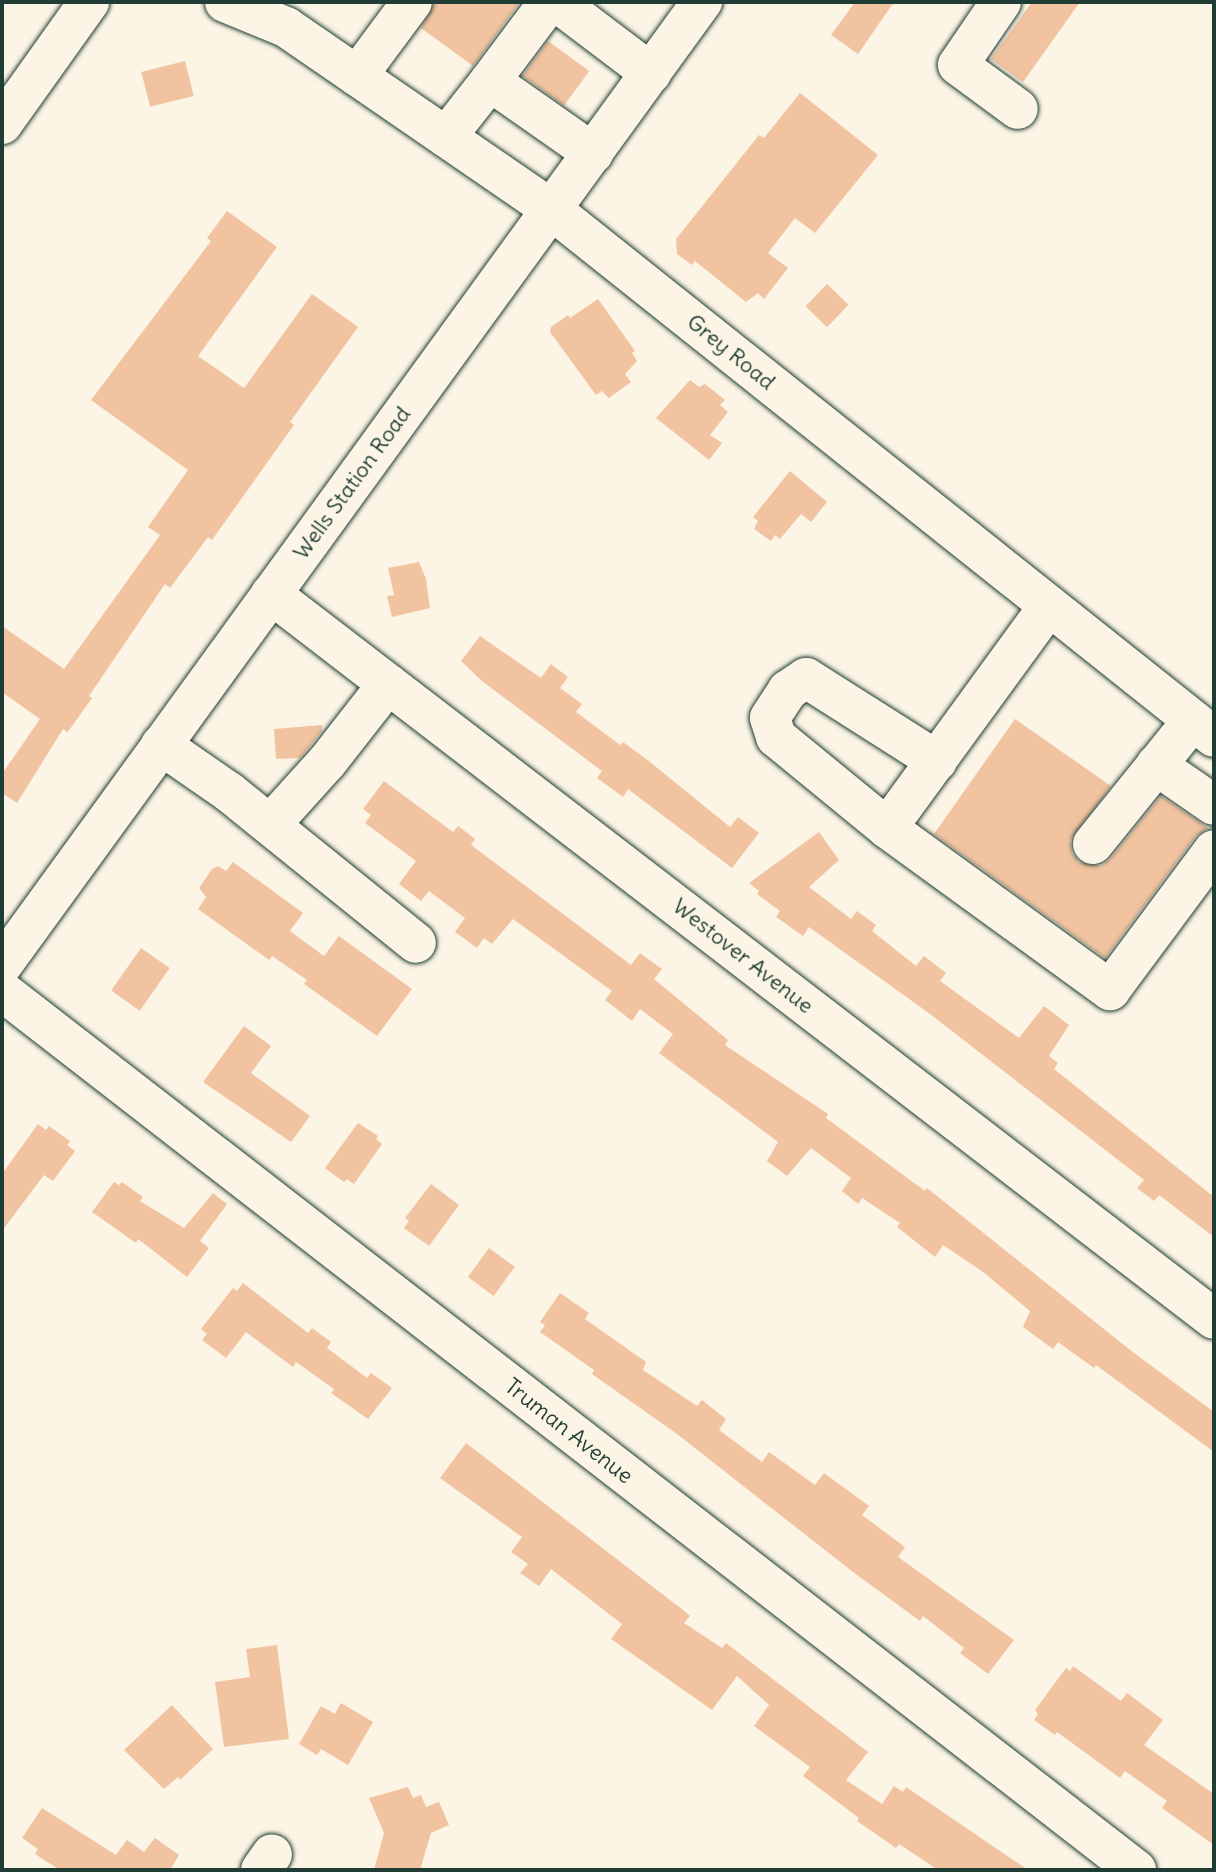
<!DOCTYPE html>
<style>
body{margin:0}
#map{position:relative;width:1216px;height:1872px;overflow:hidden;background:#fcf5e5;font-family:Delius,sans-serif}
div>[style]{position:absolute}
.building>*{inset:0;background:#f1c3a1;transform-origin:0 0}
.roads{filter:drop-shadow(0 0 2px #1f3d34) drop-shadow(0 0 2px #1f3d34)}
.minor>*{height:40px;margin:-20px;padding:0 20px;transform-origin:20px;border-radius:20px;background:#fcf5e5}
span{translate:-50% -50%;white-space:nowrap;text-align:center;line-height:1.15;-webkit-text-stroke:6px #fcf5e5;paint-order:stroke}
.street-label{font-size:22px;color:#1f3d34}
.frame{position:absolute;inset:0;border:4px solid #1f3d34;pointer-events:none}
</style>
<div id="map">
<div class="building">
<i style="clip-path:polygon(435px 2px,520px 2px,473px 66px,421px 28px)"></i>
<i style="clip-path:polygon(855px 2px,894px 2px,858px 54px,831px 35px)"></i>
<i style="clip-path:polygon(1032px 2px,1080px 2px,1023px 82px,991px 59px)"></i>
<i style="left:548px;top:41px;width:51px;height:43px;rotate:36deg"></i>
<i style="left:185px;top:61px;width:36px;height:45px;rotate:76deg"></i>
<i style="clip-path:polygon(800px 93px,878px 155px,815px 233px,795px 218px,768px 253px,788px 268px,764px 299px,758px 293px,746px 302px,695px 261px,692px 265px,677px 254px,676px 239px,759px 135px,764px 138px)"></i>
<i style="clip-path:polygon(227px 211px,277px 247px,198px 356px,244px 388px,312px 294px,358px 327px,290px 422px,294px 425px,212px 540px,208px 537px,170px 588px,165px 584px,89px 696px,92px 698px,70px 729px,67px 732px,63px 729px,17px 803px,2px 793px,2px 774px,40px 719px,2px 692px,2px 626px,64px 669px,160px 535px,148px 527px,188px 470px,91px 400px,211px 241px,207px 238px)"></i>
<i style="left:827px;top:284px;width:30px;height:31px;rotate:44deg"></i>
<i style="clip-path:polygon(598px 299px,635px 351px,632px 353px,637px 361px,625px 374px,631px 382px,609px 398px,602px 391px,596px 395px,550px 332px,551px 327px,568px 315px,570px 318px)"></i>
<i style="clip-path:polygon(690px 380px,699px 387px,705px 384px,725px 400px,720px 405px,728px 412px,710px 435px,722px 443px,709px 460px,656px 418px)"></i>
<i style="clip-path:polygon(790px 471px,827px 502px,811px 522px,801px 514px,780px 539px,775px 535px,771px 541px,754px 529px,758px 521px,753px 517px)"></i>
<i style="clip-path:polygon(419px 562px,426px 579px,430px 608px,392px 617px,387px 596px,394px 595px,388px 568px)"></i>
<i style="clip-path:polygon(480px 636px,541px 678px,551px 664px,568px 677px,560px 688px,582px 704px,576px 712px,620px 745px,623px 742px,650px 762px,730px 827px,738px 817px,759px 833px,732px 868px,628px 789px,623px 797px,597px 778px,602px 771px,482px 681px,461px 661px)"></i>
<i style="clip-path:polygon(1015px 719px,1111px 786px,1070px 840px,1072px 853px,1079px 862px,1101px 866px,1110px 859px,1161px 796px,1208px 828px,1196px 836px,1105px 958px,934px 834px)"></i>
<i style="clip-path:polygon(322px 725px,322px 731px,300px 758px,276px 759px,274px 729px)"></i>
<i style="clip-path:polygon(384px 781px,453px 832px,458px 826px,475px 839px,471px 845px,631px 965px,640px 953px,662px 969px,654px 979px,728px 1040px,725px 1045px,828px 1114px,826px 1118px,925px 1191px,927px 1188px,1134px 1353px,1214px 1412px,1214px 1452px,1096px 1365px,1094px 1368px,1058px 1342px,1053px 1349px,1023px 1327px,1030px 1311px,983px 1272px,943px 1245px,935px 1257px,897px 1227px,900px 1223px,862px 1198px,858px 1204px,842px 1191px,851px 1178px,811px 1148px,787px 1176px,767px 1161px,778px 1142px,659px 1053px,673px 1034px,640px 1009px,632px 1021px,605px 1000px,612px 991px,513px 919px,492px 944px,484px 938px,477px 948px,455px 932px,465px 918px,429px 891px,421px 901px,399px 884px,416px 861px,365px 823px,371px 815px,363px 809px)"></i>
<i style="clip-path:polygon(819px 832px,839px 860px,809px 887px,851px 919px,857px 911px,876px 925px,872px 931px,916px 966px,924px 956px,946px 973px,940px 981px,1019px 1038px,1044px 1006px,1069px 1025px,1049px 1056px,1058px 1063px,1054px 1069px,1214px 1197px,1214px 1237px,1159px 1195px,1154px 1201px,1137px 1188px,1144px 1180px,930px 1014px,809px 927px,803px 936px,776px 917px,780px 911px,757px 894px,759px 891px,749px 883px)"></i>
<i style="clip-path:polygon(233px 862px,303px 913px,290px 931px,324px 956px,339px 936px,412px 989px,377px 1036px,304px 984px,307px 980px,272px 956px,269px 960px,198px 909px,206px 897px,199px 888px,212px 869px,218px 866px,226px 871px)"></i>
<i style="left:141px;top:948px;width:35px;height:52px;rotate:35deg"></i>
<i style="clip-path:polygon(244px 1026px,271px 1046px,251px 1073px,310px 1116px,291px 1142px,203px 1082px)"></i>
<i style="clip-path:polygon(358px 1123px,378px 1136px,376px 1139px,382px 1144px,354px 1184px,347px 1179px,344px 1182px,325px 1168px)"></i>
<i style="clip-path:polygon(38px 1124px,46px 1130px,49px 1126px,70px 1141px,67px 1145px,75px 1151px,53px 1181px,44px 1175px,2px 1231px,2px 1174px)"></i>
<i style="clip-path:polygon(114px 1182px,119px 1185px,122px 1182px,143px 1197px,140px 1201px,184px 1228px,213px 1193px,227px 1204px,200px 1241px,209px 1248px,187px 1277px,138px 1239px,136px 1243px,92px 1212px)"></i>
<i style="clip-path:polygon(431px 1184px,459px 1205px,429px 1246px,404px 1228px,409px 1221px,405px 1218px)"></i>
<i style="left:489px;top:1248px;width:32px;height:36px;rotate:36deg"></i>
<i style="clip-path:polygon(243px 1283px,308px 1333px,312px 1328px,331px 1342px,327px 1348px,367px 1378px,371px 1373px,392px 1388px,368px 1419px,331px 1393px,334px 1389px,296px 1362px,293px 1367px,246px 1332px,226px 1358px,202px 1340px,207px 1334px,201px 1329px,233px 1288px,237px 1291px)"></i>
<i style="clip-path:polygon(560px 1293px,589px 1313px,585px 1319px,646px 1362px,643px 1370px,697px 1406px,702px 1400px,726px 1419px,719px 1430px,762px 1462px,769px 1452px,815px 1485px,824px 1473px,869px 1506px,862px 1515px,905px 1547px,898px 1557px,1014px 1640px,988px 1674px,960px 1653px,964px 1648px,923px 1616px,920px 1621px,853px 1572px,677px 1434px,592px 1374px,594px 1370px,540px 1332px,545px 1325px,540px 1322px)"></i>
<i style="clip-path:polygon(466px 1443px,683px 1610px,690px 1616px,684px 1623px,722px 1648px,726px 1643px,868px 1752px,846px 1780px,882px 1804px,894px 1786px,903px 1792px,906px 1787px,1028px 1870px,938px 1870px,899px 1844px,896px 1848px,857px 1821px,859px 1818px,803px 1776px,810px 1767px,754px 1726px,769px 1705px,737px 1676px,712px 1710px,611px 1639px,622px 1624px,551px 1569px,539px 1586px,520px 1573px,528px 1564px,511px 1552px,522px 1537px,440px 1478px)"></i>
<i style="clip-path:polygon(277px 1645px,289px 1739px,224px 1747px,215px 1682px,250px 1677px,246px 1649px)"></i>
<i style="clip-path:polygon(1073px 1666px,1121px 1701px,1127px 1693px,1163px 1720px,1144px 1745px,1214px 1794px,1214px 1845px,1162px 1808px,1167px 1801px,1125px 1771px,1120px 1778px,1057px 1732px,1055px 1735px,1034px 1720px,1038px 1714px,1035px 1710px,1066px 1668px,1070px 1671px)"></i>
<i style="clip-path:polygon(341px 1703px,373px 1722px,348px 1765px,321px 1749px,317px 1755px,299px 1744px,321px 1706px,335px 1714px)"></i>
<i style="clip-path:polygon(172px 1705px,213px 1749px,180px 1780px,178px 1777px,164px 1789px,124px 1750px)"></i>
<i style="clip-path:polygon(408px 1787px,413px 1798px,421px 1795px,426px 1807px,439px 1802px,449px 1825px,431px 1833px,420px 1870px,374px 1870px,384px 1833px,369px 1798px)"></i>
<i style="clip-path:polygon(42px 1808px,116px 1855px,127px 1840px,144px 1852px,155px 1838px,179px 1855px,170px 1870px,60px 1870px,35px 1854px,38px 1849px,22px 1838px)"></i>
</div>
<div class="roads">
<div class="minor">
<i style="left:225px;top:2px;width:66px;rotate:22.3deg"></i>
<i style="left:286px;top:27px;width:323px;rotate:34.5deg"></i>
<i style="left:552px;top:210px;width:846px;rotate:38.52deg"></i>
<i style="left:557px;top:2px;width:118px;rotate:37.1deg"></i>
<i style="left:1001px;top:2px;width:76px;rotate:124.3deg"></i>
<i style="left:958px;top:65px;width:74px;rotate:36.3deg"></i>
<i style="left:357px;top:76px;width:92px;rotate:-53.4deg"></i>
<i style="left:490px;top:81px;width:99px;rotate:-53.2deg"></i>
<i style="left:2px;top:124px;width:150px;rotate:-54.5deg"></i>
<i style="left:446px;top:137px;width:71px;rotate:-51.8deg"></i>
<i style="left:490px;top:81px;width:126px;rotate:35deg"></i>
<i style="left:271px;top:594px;width:1189px;rotate:37.55deg"></i>
<i style="left:161px;top:745px;width:83px;rotate:34.7deg"></i>
<i style="left:229px;top:792px;width:240px;rotate:38.9deg"></i>
<i style="left:937px;top:761px;width:155px;rotate:-147.6deg"></i>
<i style="left:806px;top:678px;width:22px;rotate:146deg"></i>
<i style="left:788px;top:690px;width:33px;rotate:123deg"></i>
<i style="left:770px;top:718px;width:20px;rotate:72deg"></i>
<i style="left:776px;top:737px;width:144px;rotate:39.3deg"></i>
<i style="left:887px;top:828px;width:276px;rotate:36deg"></i>
<i style="left:1110px;top:990px;width:174px;rotate:-53.4deg"></i>
<i style="left:1156px;top:765px;width:70px;rotate:34.6deg"></i>
<i style="left:270px;top:825px;width:85px;rotate:-47.9deg"></i>
<i style="left:327px;top:762px;width:99px;rotate:-52deg"></i>
<i style="left:887px;top:828px;width:275px;rotate:-53.9deg"></i>
<i style="left:1093px;top:844px;width:159px;rotate:-51.1deg"></i>
<i style="left:2px;top:965px;width:1191px;rotate:-53.99deg"></i>
<i style="left:2px;top:991px;width:1435px;rotate:37.78deg"></i>
<i style="left:261px;top:1870px;width:19px;rotate:-55deg"></i>
</div>
</div>
<div class="street-label">
<span style="left:731px;top:352px;rotate:39deg">Grey Road</span>
<span style="left:352px;top:483px;rotate:-54deg">Wells Station Road</span>
<span style="left:743px;top:956px;rotate:38deg">Westover Avenue</span>
<span style="left:569px;top:1431px;rotate:38deg">Truman Avenue</span>
</div>
<div class="frame"></div>
</div>
